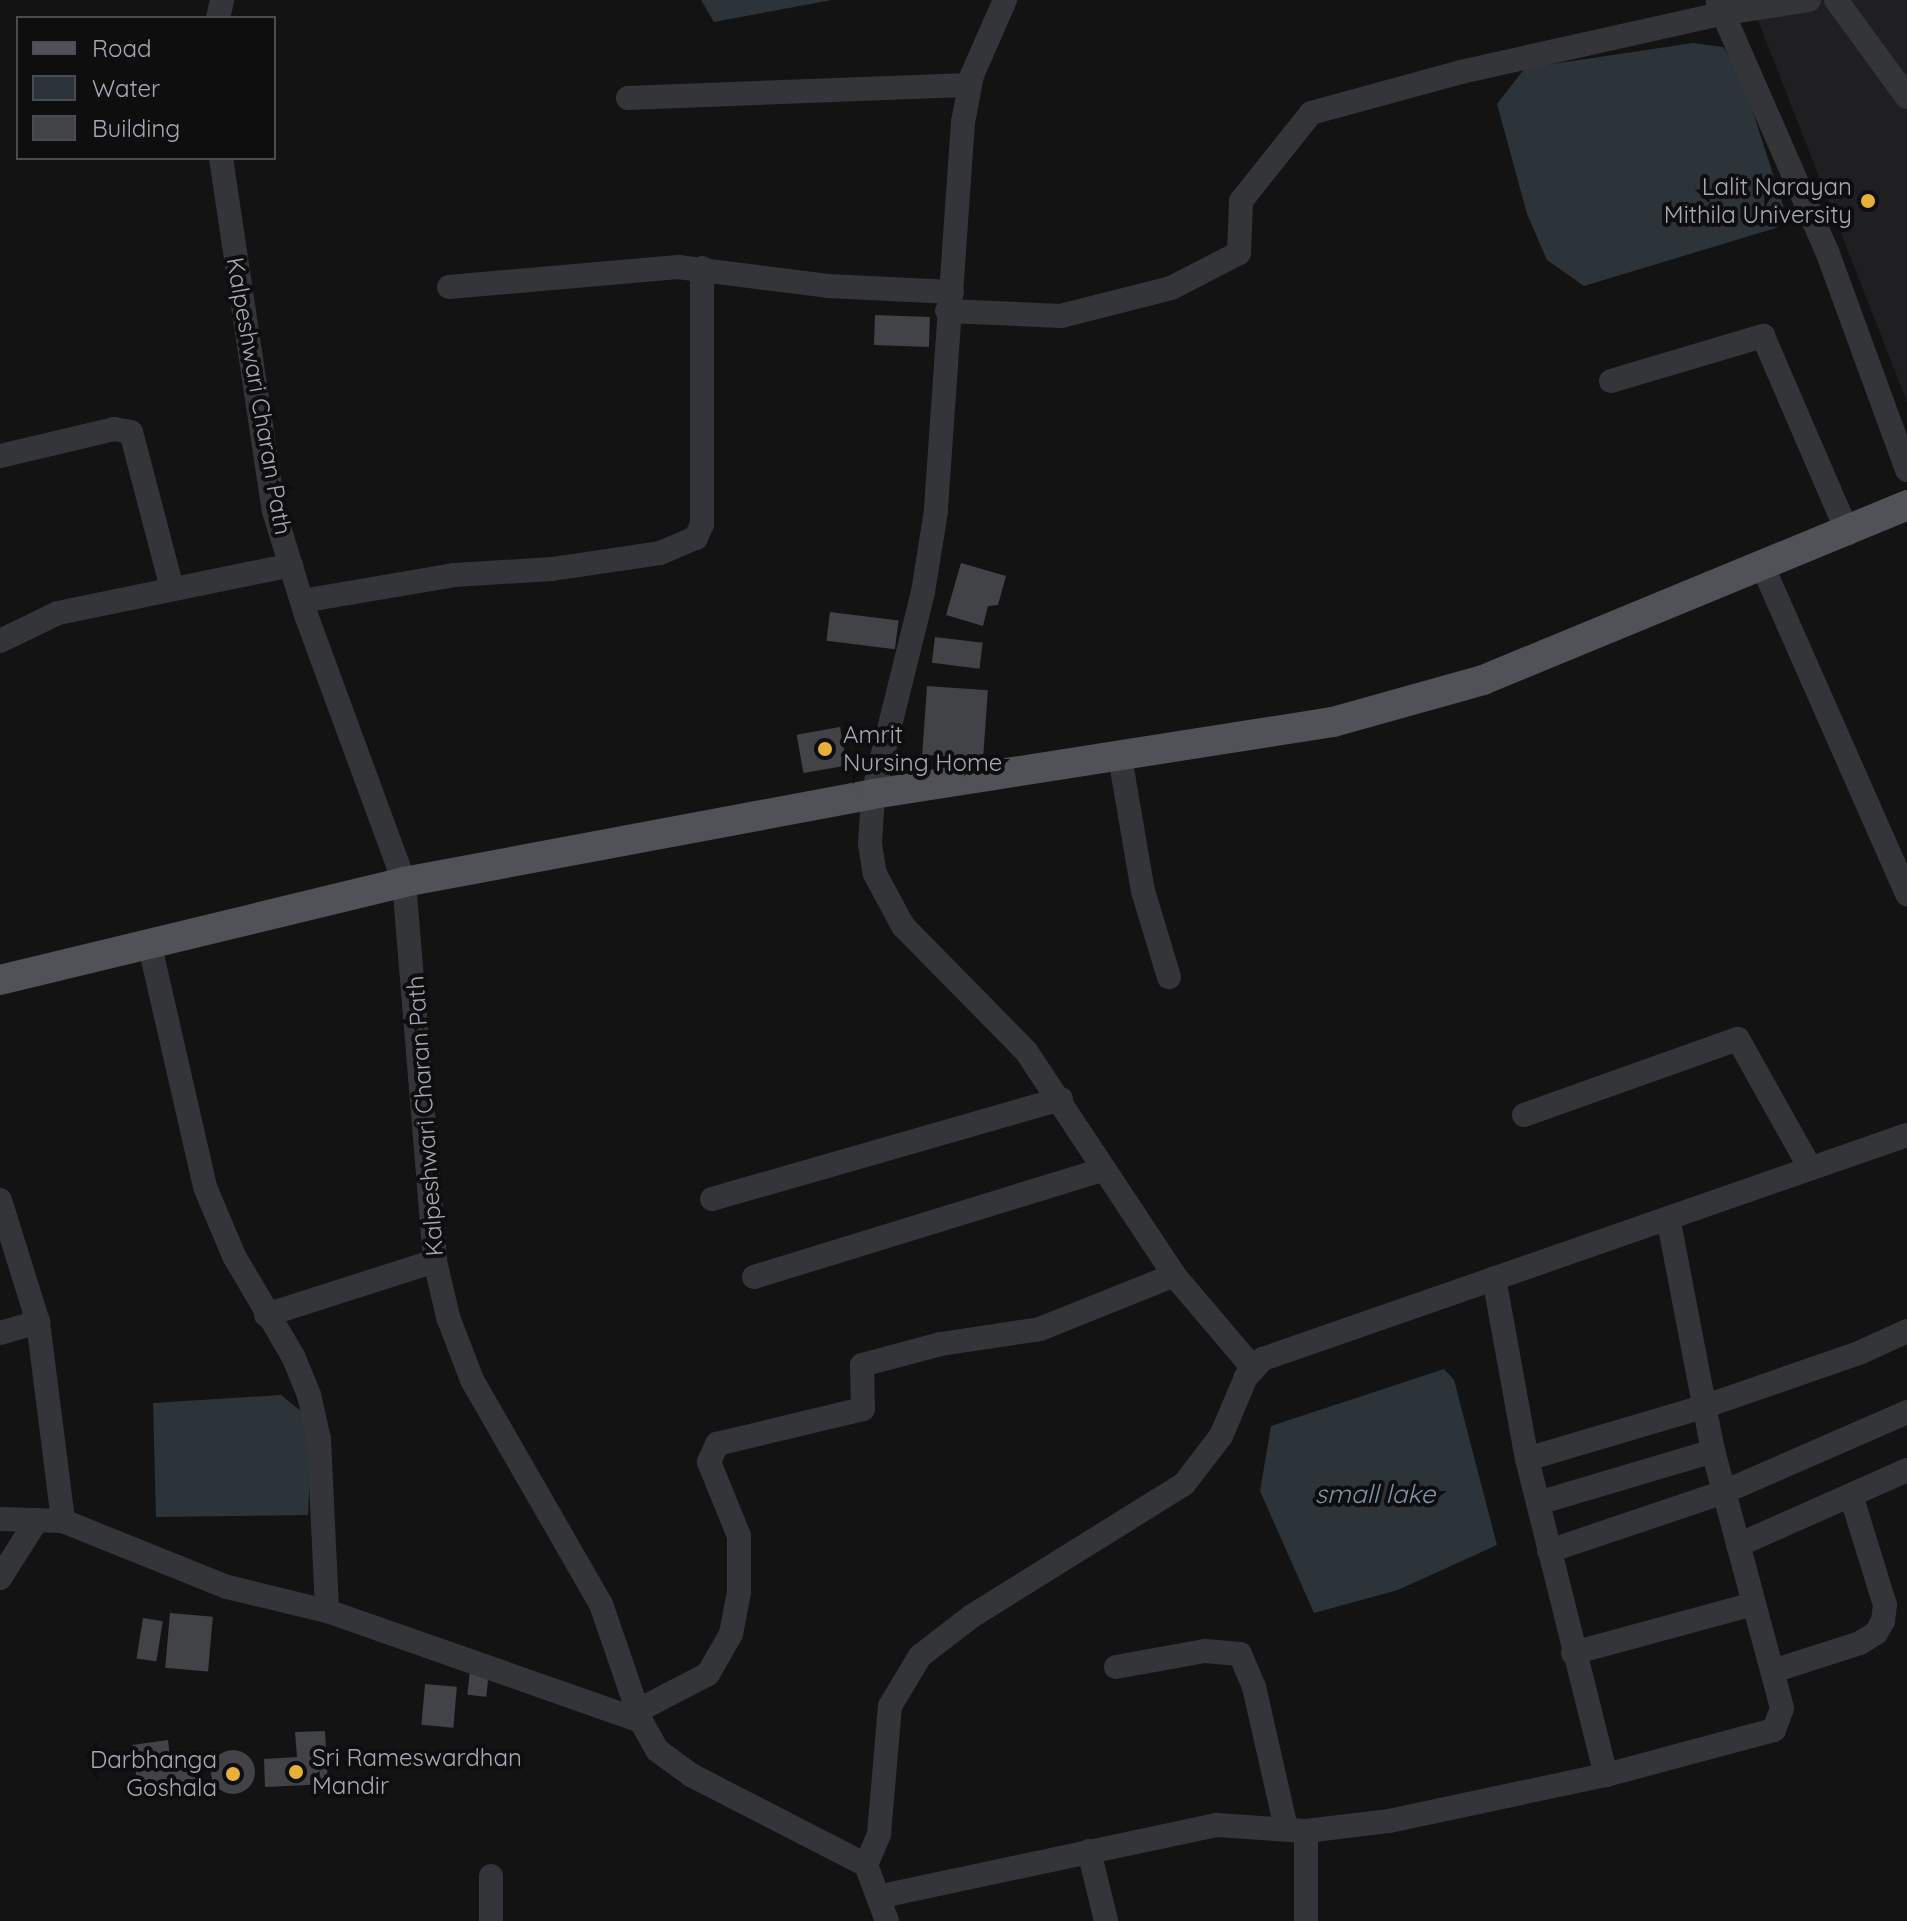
<!DOCTYPE html>
<style>
body{margin:0}
#map{position:relative;width:1907px;height:1921px;overflow:hidden;background:#131314;font-family:Quicksand,sans-serif}
div>[style]{position:absolute}
.built>*{inset:0;background:#1f1f21}
.water>*{inset:0;background:#2c3339}
.building>*{inset:0;background:#424347;transform-origin:0 0}
.round{border-radius:50%}
.minor>*{height:24px;margin:-12px;padding:0 12px;transform-origin:12px;border-radius:12px;background:#343539}
.major>*{height:30px;margin:-15px;padding:0 15px;transform-origin:15px;border-radius:15px;background:#505258}
.dots>*{width:22px;height:22px;translate:-50% -50%;box-sizing:border-box;border:4px solid #0e0e0f;border-radius:50%}
span{translate:-50% -50%;white-space:nowrap;text-align:center;line-height:1.15;-webkit-text-stroke:8px #0e0e0f;paint-order:stroke}
.poi-label{font-size:24px;color:#a5a9b4}
.right{translate:-100% -50%;text-align:right}
.left{translate:0 -50%;text-align:left}
.street-label{font-size:24px;color:#a5a9b4}
.water-label{font-size:26px;color:#7e96ad;font-style:italic}
.legend{position:absolute;left:16px;top:16px;width:260px;height:144px;box-sizing:border-box;background:#0e0e0f;border:2px solid #4a4c51;margin:0;padding:10px 14px;list-style:none;font-size:24px;color:#a5a9b4}
.legend li{display:flex;align-items:center;gap:16px;height:40px}
.legend b{width:40px;border:2px solid #4a4c51}
</style>
<div id="map">
<div class="built">
<i style="clip-path:polygon(1750px 0,1907px 0,1907px 402px)"></i>
</div>
<div class="water">
<i style="clip-path:polygon(701px 0,832px 0,714px 22px)"></i>
<i style="clip-path:polygon(1693px 43px,1723px 47px,1741px 75px,1789px 224px,1584px 286px,1547px 260px,1527px 214px,1497px 104px,1525px 68px)"></i>
<i style="clip-path:polygon(1444px 1369px,1454px 1380px,1497px 1545px,1398px 1590px,1314px 1613px,1260px 1491px,1271px 1426px)"></i>
<i style="clip-path:polygon(281px 1395px,302px 1412px,311px 1451px,308px 1515px,156px 1517px,153px 1403px)"></i>
</div>
<div class="building">
<i style="left:875px;top:315px;width:55px;height:30px;rotate:2deg"></i>
<i style="clip-path:polygon(961px 563px,1006px 576px,998px 605px,988px 606px,983px 626px,946px 615px)"></i>
<i style="left:830px;top:612px;width:69px;height:29px;rotate:7deg"></i>
<i style="left:935px;top:637px;width:48px;height:26px;rotate:7deg"></i>
<i style="left:927px;top:686px;width:61px;height:69px;rotate:4deg"></i>
<i style="left:840px;top:727px;width:39px;height:44px;rotate:80deg"></i>
<i style="left:170px;top:1613px;width:43px;height:55px;rotate:5deg"></i>
<i style="left:143px;top:1618px;width:20px;height:41px;rotate:9deg"></i>
<i style="left:470px;top:1670px;width:19px;height:25px;rotate:6deg"></i>
<i style="left:425px;top:1684px;width:32px;height:41px;rotate:5deg"></i>
<i style="clip-path:polygon(325px 1731px,328px 1784px,265px 1787px,264px 1759px,297px 1757px,295px 1732px)"></i>
<i style="clip-path:polygon(168px 1740px,171px 1765px,199px 1761px,202px 1787px,139px 1796px,132px 1745px)"></i>
<i class="round" style="left:211px;top:1750px;width:44px;height:44px"></i>
</div>
<div class="minor">
<i style="left:1005px;top:0;width:82px;rotate:113.7deg"></i>
<i style="left:972px;top:75px;width:48px;rotate:100.8deg"></i>
<i style="left:963px;top:122px;width:390px;rotate:94deg"></i>
<i style="left:936px;top:511px;width:82px;rotate:99.1deg"></i>
<i style="left:923px;top:592px;width:208px;rotate:103.9deg"></i>
<i style="left:873px;top:794px;width:50px;rotate:93.4deg"></i>
<i style="left:870px;top:844px;width:30px;rotate:81deg"></i>
<i style="left:875px;top:874px;width:59px;rotate:61.7deg"></i>
<i style="left:903px;top:926px;width:175px;rotate:45.5deg"></i>
<i style="left:1026px;top:1051px;width:268px;rotate:56.5deg"></i>
<i style="left:1174px;top:1275px;width:122px;rotate:49.7deg"></i>
<i style="left:1836px;top:0;width:120px;rotate:53.8deg"></i>
<i style="left:1718px;top:2px;width:275px;rotate:66.4deg"></i>
<i style="left:1828px;top:254px;width:230px;rotate:69.9deg"></i>
<i style="left:218px;top:18px;width:18px;rotate:-77deg"></i>
<i style="left:628px;top:98px;width:342px;rotate:-2.2deg"></i>
<i style="left:221px;top:158px;width:357px;rotate:81.5deg"></i>
<i style="left:274px;top:511px;width:109px;rotate:72.9deg"></i>
<i style="left:306px;top:615px;width:284px;rotate:69.8deg"></i>
<i style="left:404px;top:882px;width:380px;rotate:85.3deg"></i>
<i style="left:435px;top:1261px;width:57px;rotate:76.9deg"></i>
<i style="left:448px;top:1317px;width:67px;rotate:69.1deg"></i>
<i style="left:472px;top:1380px;width:258px;rotate:60.1deg"></i>
<i style="left:601px;top:1604px;width:124px;rotate:71.1deg"></i>
<i style="left:641px;top:1721px;width:33px;rotate:61deg"></i>
<i style="left:657px;top:1750px;width:42px;rotate:36.3deg"></i>
<i style="left:691px;top:1775px;width:197px;rotate:27.2deg"></i>
<i style="left:866px;top:1865px;width:60px;rotate:69.4deg"></i>
<i style="left:449px;top:287px;width:230px;rotate:-5deg"></i>
<i style="left:678px;top:267px;width:151px;rotate:7.2deg"></i>
<i style="left:828px;top:286px;width:124px;rotate:2.8deg"></i>
<i style="left:947px;top:311px;width:114px;rotate:2.5deg"></i>
<i style="left:1061px;top:316px;width:114px;rotate:-14.3deg"></i>
<i style="left:1171px;top:288px;width:76px;rotate:-27.2deg"></i>
<i style="left:1239px;top:253px;width:52px;rotate:-87.8deg"></i>
<i style="left:1241px;top:201px;width:112px;rotate:-51.5deg"></i>
<i style="left:1311px;top:113px;width:156px;rotate:-15.3deg"></i>
<i style="left:1461px;top:72px;width:271px;rotate:-12.6deg"></i>
<i style="left:1726px;top:13px;width:84px;rotate:-8.9deg"></i>
<i style="left:1611px;top:381px;width:159px;rotate:-16.5deg"></i>
<i style="left:1763px;top:336px;width:215px;rotate:66.7deg"></i>
<i style="left:0;top:456px;width:117px;rotate:-13.3deg"></i>
<i style="left:114px;top:429px;width:17px;rotate:10deg"></i>
<i style="left:131px;top:432px;width:161px;rotate:75.3deg"></i>
<i style="left:1762px;top:565px;width:360px;rotate:66.2deg"></i>
<i style="left:302px;top:601px;width:154px;rotate:-9.7deg"></i>
<i style="left:454px;top:575px;width:98px;rotate:-3.5deg"></i>
<i style="left:552px;top:569px;width:109px;rotate:-8.4deg"></i>
<i style="left:660px;top:553px;width:39px;rotate:-23deg"></i>
<i style="left:696px;top:538px;width:15px;rotate:-67deg"></i>
<i style="left:702px;top:524px;width:256px;rotate:-90deg"></i>
<i style="left:0;top:641px;width:64px;rotate:-25.8deg"></i>
<i style="left:58px;top:613px;width:238px;rotate:-11.6deg"></i>
<i style="left:1120px;top:757px;width:136px;rotate:80.3deg"></i>
<i style="left:1143px;top:891px;width:90px;rotate:73.2deg"></i>
<i style="left:149px;top:942px;width:251px;rotate:77.1deg"></i>
<i style="left:205px;top:1187px;width:75px;rotate:67.2deg"></i>
<i style="left:234px;top:1256px;width:116px;rotate:59.5deg"></i>
<i style="left:293px;top:1356px;width:42px;rotate:67.7deg"></i>
<i style="left:309px;top:1395px;width:45px;rotate:77.2deg"></i>
<i style="left:319px;top:1439px;width:172px;rotate:87.3deg"></i>
<i style="left:1524px;top:1115px;width:227px;rotate:-19.6deg"></i>
<i style="left:1738px;top:1039px;width:148px;rotate:60.8deg"></i>
<i style="left:712px;top:1199px;width:363px;rotate:-16deg"></i>
<i style="left:0;top:1200px;width:128px;rotate:72.7deg"></i>
<i style="left:38px;top:1322px;width:201px;rotate:82.8deg"></i>
<i style="left:754px;top:1277px;width:366px;rotate:-17.1deg"></i>
<i style="left:1494px;top:1278px;width:184px;rotate:79.7deg"></i>
<i style="left:1527px;top:1459px;width:326px;rotate:76deg"></i>
<i style="left:266px;top:1315px;width:177px;rotate:-17.7deg"></i>
<i style="left:0;top:1333px;width:40px;rotate:-16deg"></i>
<i style="left:1527px;top:1459px;width:184px;rotate:-16.5deg"></i>
<i style="left:1703px;top:1407px;width:165px;rotate:-19.1deg"></i>
<i style="left:1859px;top:1353px;width:53px;rotate:-24.6deg"></i>
<i style="left:1538px;top:1503px;width:183px;rotate:-16.5deg"></i>
<i style="left:0;top:1519px;width:63px;rotate:1.8deg"></i>
<i style="left:63px;top:1521px;width:177px;rotate:21.9deg"></i>
<i style="left:227px;top:1587px;width:103px;rotate:13.5deg"></i>
<i style="left:327px;top:1611px;width:333px;rotate:19.3deg"></i>
<i style="left:1738px;top:1545px;width:185px;rotate:-23.9deg"></i>
<i style="left:1549px;top:1551px;width:185px;rotate:-18.6deg"></i>
<i style="left:1724px;top:1492px;width:200px;rotate:-23.6deg"></i>
<i style="left:0;top:1578px;width:69px;rotate:-57.5deg"></i>
<i style="left:1573px;top:1653px;width:187px;rotate:-15.2deg"></i>
<i style="left:1116px;top:1667px;width:90px;rotate:-10.2deg"></i>
<i style="left:1205px;top:1651px;width:35px;rotate:5deg"></i>
<i style="left:1240px;top:1654px;width:36px;rotate:67deg"></i>
<i style="left:1254px;top:1687px;width:145px;rotate:77.2deg"></i>
<i style="left:1773px;top:1671px;width:91px;rotate:-17.8deg"></i>
<i style="left:1860px;top:1643px;width:19px;rotate:-32deg"></i>
<i style="left:1876px;top:1633px;width:14px;rotate:-60deg"></i>
<i style="left:1883px;top:1621px;width:16px;rotate:-83deg"></i>
<i style="left:1885px;top:1605px;width:115px;rotate:-107.2deg"></i>
<i style="left:637px;top:1711px;width:80px;rotate:-27.5deg"></i>
<i style="left:708px;top:1674px;width:46px;rotate:-60.1deg"></i>
<i style="left:731px;top:1634px;width:43px;rotate:-79.2deg"></i>
<i style="left:739px;top:1592px;width:56px;rotate:-90deg"></i>
<i style="left:739px;top:1536px;width:80px;rotate:-112.1deg"></i>
<i style="left:709px;top:1462px;width:20px;rotate:-66deg"></i>
<i style="left:717px;top:1444px;width:150px;rotate:-13.5deg"></i>
<i style="left:863px;top:1409px;width:44px;rotate:-91.3deg"></i>
<i style="left:862px;top:1365px;width:82px;rotate:-14.9deg"></i>
<i style="left:941px;top:1344px;width:100px;rotate:-8.6deg"></i>
<i style="left:1040px;top:1329px;width:144px;rotate:-21.9deg"></i>
<i style="left:1089px;top:1851px;width:72px;rotate:76.3deg"></i>
<i style="left:866px;top:1865px;width:34px;rotate:-67deg"></i>
<i style="left:879px;top:1834px;width:128px;rotate:-85.1deg"></i>
<i style="left:890px;top:1706px;width:58px;rotate:-59deg"></i>
<i style="left:920px;top:1656px;width:66px;rotate:-37.6deg"></i>
<i style="left:972px;top:1616px;width:250px;rotate:-31.9deg"></i>
<i style="left:1184px;top:1484px;width:61px;rotate:-52.4deg"></i>
<i style="left:1221px;top:1436px;width:64px;rotate:-67deg"></i>
<i style="left:1246px;top:1377px;width:25px;rotate:-47deg"></i>
<i style="left:1263px;top:1359px;width:682px;rotate:-19.18deg"></i>
<i style="left:882px;top:1896px;width:342px;rotate:-12deg"></i>
<i style="left:1217px;top:1825px;width:89px;rotate:3.9deg"></i>
<i style="left:1306px;top:1831px;width:84px;rotate:-6.9deg"></i>
<i style="left:1389px;top:1821px;width:222px;rotate:-12deg"></i>
<i style="left:1606px;top:1775px;width:174px;rotate:-15deg"></i>
<i style="left:1774px;top:1730px;width:23px;rotate:-70deg"></i>
<i style="left:1782px;top:1708px;width:266px;rotate:-105deg"></i>
<i style="left:1713px;top:1451px;width:237px;rotate:-100.9deg"></i>
<i style="left:491px;top:1921px;width:45px;rotate:-90deg"></i>
<i style="left:1306px;top:1921px;width:90px;rotate:-90deg"></i>
</div>
<div class="major">
<i style="left:0;top:980px;width:416px;rotate:-13.6deg"></i>
<i style="left:404px;top:882px;width:477px;rotate:-10.6deg"></i>
<i style="left:873px;top:794px;width:466px;rotate:-8.9deg"></i>
<i style="left:1333px;top:722px;width:156px;rotate:-15.6deg"></i>
<i style="left:1483px;top:680px;width:459px;rotate:-22.4deg"></i>
</div>
<div class="dots">
<i style="left:1868px;top:201px;background:#e6b039"></i>
<i style="left:825px;top:749px;background:#e6b039"></i>
<i style="left:296px;top:1772px;background:#e6b039"></i>
<i style="left:233px;top:1774px;background:#e6b039"></i>
</div>
<div class="poi-label">
<span class="right" style="left:1852px;top:201px">Lalit Narayan<br>Mithila University</span>
<span class="left" style="left:843px;top:749px">Amrit<br>Nursing Home</span>
<span class="left" style="left:312px;top:1772px">Sri Rameswardhan<br>Mandir</span>
<span class="right" style="left:217px;top:1774px">Darbhanga<br>Goshala</span>
</div>
<div class="street-label">
<span style="left:259px;top:396px;rotate:80deg">Kalpeshwari Charan Path</span>
<span style="left:425px;top:1116px;rotate:-94deg">Kalpeshwari Charan Path</span>
</div>
<div class="water-label">
<span style="left:1375px;top:1494px">small lake</span>
</div>
<ul class="legend">
<li><b style="height:10px;background:#505258"></b>Road</li>
<li><b style="height:22px;background:#2c3339"></b>Water</li>
<li><b style="height:22px;background:#424347"></b>Building</li>
</ul>
</div>
